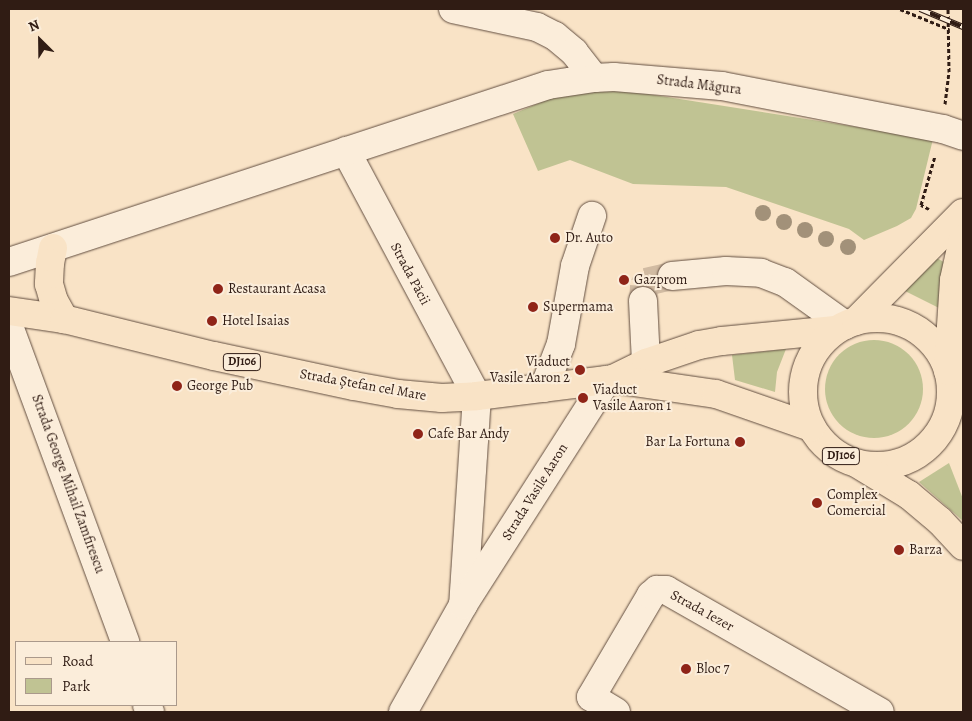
<!DOCTYPE html>
<meta charset="utf-8">
<style>
body{margin:0}
#map{position:relative;width:972px;height:721px;overflow:hidden;background:#f9e3c6;font-family:Alegreya,serif}
div>[style]{position:absolute}
.green>*{inset:0;background:#c0c393}
.round{border-radius:50%}
.minor-tunnel>*{height:28px;margin-top:-14px;transform-origin:0;background:repeating-linear-gradient(90deg,#d1bba2 0 28px,transparent 0 42px)}
.path>*{height:3px;margin-top:-1.5px;transform-origin:0;background:repeating-linear-gradient(90deg,#301c14 0 4px,transparent 0 6.5px)}
.roads{filter:drop-shadow(0 0 1px #624e40) drop-shadow(0 0 1px #624e40)}
.minor>*{height:28px;margin:-14px;padding:0 14px;transform-origin:14px;border-radius:14px;background:#fbedda}
.major>*{height:28px;margin:-14px;padding:0 14px;transform-origin:14px;border-radius:14px;background:#f9e3c6}
.major>.ring{margin:-14px;padding:0;box-sizing:content-box;background:none;border:28px solid #f9e3c6;border-radius:50%}
.rail>*{height:5.5px;margin-top:-2.75px;transform-origin:0;background:repeating-linear-gradient(90deg,#fbedda 0 11px,#301c14 0 22px);box-sizing:border-box;border-block:1px solid #301c14}
.trees>*{width:16px;height:16px;margin:-8px;border-radius:50%;background:#a29179}
.dots>*{width:14px;height:14px;translate:-50% -50%;box-sizing:border-box;border:2px solid #fbedda;border-radius:50%}
span{translate:-50% -50%;white-space:nowrap;text-align:center;line-height:1.15;-webkit-text-stroke:4px #fbedda;paint-order:stroke}
.shield-label span{padding:1px 4px;background:#fbedda;border:1px solid;border-radius:4px;-webkit-text-stroke-width:0}
.shield-label{font-size:12px;color:#301c14;font-weight:700}
.street-label{font-size:14px;color:#301c14}
.poi-label{font-size:14px;color:#301c14}
.left{translate:0 -50%;text-align:left}
.right{translate:-100% -50%;text-align:right}
.frame{position:absolute;inset:0;border:10px solid #301c14;pointer-events:none}
.legend{position:absolute;left:15px;top:641px;width:162px;height:65px;box-sizing:border-box;background:#fbedda;border:1px solid #aa998b;margin:0;padding:6px 9px;list-style:none;font-size:15px;color:#301c14}
.legend li{display:flex;align-items:center;gap:10px;height:25px}
.legend b{width:25px;border:1px solid #aa998b}
.north{position:absolute;left:15px;top:15px;width:50px;height:50px;-webkit-text-stroke:4px #fbedda;paint-order:stroke;rotate:337deg;font-size:14px;font-weight:700;line-height:20px;text-align:center;color:#301c14}
.north::after{content:'';display:block;margin:auto;width:18px;height:22px;background:#301c14;clip-path:polygon(50% 0,100% 100%,50% 72%,0 100%)}
</style>
<div id="map">
<div class="green">
<i style="clip-path:polygon(616px 89px,933px 139px,916px 209px,911px 218px,897px 226px,864px 240px,849px 229px,726px 187px,633px 184px,570px 160px,538px 171px,513px 114px,551px 98px)"></i>
<i style="clip-path:polygon(935px 257px,949px 265px,939px 308px,905px 291px)"></i>
<i class="round" style="left:825px;top:340px;width:98px;height:98px"></i>
<i style="clip-path:polygon(786px 349px,777px 372px,775px 392px,735px 380px,732px 355px)"></i>
<i style="clip-path:polygon(949px 463px,963px 499px,963px 521px,919px 482px)"></i>
</div>
<div class="minor-tunnel">
<i style="left:643px;top:301px;width:15px;rotate:-86deg"></i>
<i style="left:644px;top:286px;width:4px;rotate:-63deg"></i>
<i style="left:646px;top:282px;width:27px;rotate:-13deg"></i>
</div>
<div class="path">
<i style="left:900px;top:9px;width:53px;rotate:22.2deg"></i>
<i style="left:945px;top:104px;width:32px;rotate:-83deg"></i>
<i style="left:949px;top:72px;width:63px;rotate:-90.9deg"></i>
<i style="left:929px;top:209px;width:9px;rotate:-153deg"></i>
<i style="left:921px;top:205px;width:51px;rotate:-74.1deg"></i>
</div>
<div class="roads">
<div class="minor">
<i style="left:453px;top:9px;width:86px;rotate:12.1deg"></i>
<i style="left:537px;top:27px;width:20px;rotate:27deg"></i>
<i style="left:555px;top:36px;width:25px;rotate:40deg"></i>
<i style="left:574px;top:52px;width:33px;rotate:52deg"></i>
<i style="left:346px;top:151px;width:278px;rotate:61.9deg"></i>
<i style="left:477px;top:396px;width:209px;rotate:93.8deg"></i>
<i style="left:9px;top:262px;width:567px;rotate:-18.18deg"></i>
<i style="left:548px;top:85px;width:47px;rotate:-8.7deg"></i>
<i style="left:594px;top:78px;width:20px;rotate:-3deg"></i>
<i style="left:614px;top:77px;width:108px;rotate:4.8deg"></i>
<i style="left:722px;top:86px;width:225px;rotate:11deg"></i>
<i style="left:943px;top:129px;width:21px;rotate:19deg"></i>
<i style="left:672px;top:276px;width:54px;rotate:-5.3deg"></i>
<i style="left:726px;top:271px;width:35px;rotate:3deg"></i>
<i style="left:761px;top:273px;width:26px;rotate:21deg"></i>
<i style="left:785px;top:282px;width:74px;rotate:35.6deg"></i>
<i style="left:643px;top:301px;width:62px;rotate:87.2deg"></i>
<i style="left:9px;top:326px;width:337px;rotate:69.8deg"></i>
<i style="left:544px;top:388px;width:47px;rotate:-68.9deg"></i>
<i style="left:561px;top:344px;width:79px;rotate:-79.8deg"></i>
<i style="left:575px;top:266px;width:53px;rotate:-71.2deg"></i>
<i style="left:147px;top:705px;width:8px;rotate:67deg"></i>
<i style="left:403px;top:712px;width:123px;rotate:-60.7deg"></i>
<i style="left:463px;top:605px;width:267px;rotate:-57.4deg"></i>
<i style="left:616px;top:712px;width:29px;rotate:-149deg"></i>
<i style="left:591px;top:697px;width:118px;rotate:-59.5deg"></i>
<i style="left:651px;top:595px;width:8px;rotate:-40deg"></i>
<i style="left:657px;top:590px;width:9px"></i>
<i style="left:666px;top:590px;width:246px;rotate:29.7deg"></i>
</div>
<div class="major">
<i style="left:53px;top:248px;width:15px;rotate:101deg"></i>
<i style="left:50px;top:263px;width:21px;rotate:93deg"></i>
<i style="left:49px;top:284px;width:18px;rotate:74deg"></i>
<i style="left:54px;top:301px;width:21px;rotate:61deg"></i>
<i style="left:9px;top:311px;width:56px;rotate:8.3deg"></i>
<i style="left:64px;top:319px;width:154px;rotate:13.9deg"></i>
<i style="left:214px;top:356px;width:143px;rotate:12.1deg"></i>
<i style="left:354px;top:386px;width:45px;rotate:10.3deg"></i>
<i style="left:398px;top:394px;width:44px;rotate:5.2deg"></i>
<i style="left:442px;top:398px;width:35px;rotate:-3deg"></i>
<i style="left:477px;top:396px;width:137px;rotate:-7.1deg"></i>
<i style="left:613px;top:379px;width:37px;rotate:-26deg"></i>
<i style="left:646px;top:363px;width:56px;rotate:-18.8deg"></i>
<i style="left:699px;top:345px;width:23px;rotate:-10deg"></i>
<i style="left:722px;top:341px;width:114px;rotate:-5.6deg"></i>
<i class="ring" style="left:803px;top:318px;width:120px;height:120px"></i>
<i style="left:856px;top:321px;width:152px;rotate:-45.3deg"></i>
<i style="left:948px;top:371px;width:91px;rotate:-86.2deg"></i>
<i style="left:954px;top:280px;width:42px;rotate:-77.6deg"></i>
<i style="left:613px;top:379px;width:104px;rotate:8.3deg"></i>
<i style="left:716px;top:394px;width:101px;rotate:19.2deg"></i>
<i style="left:858px;top:464px;width:60px;rotate:31.3deg"></i>
<i style="left:909px;top:495px;width:40px;rotate:40deg"></i>
<i style="left:940px;top:521px;width:34px;rotate:47deg"></i>
</div>
</div>
<div class="rail">
<i style="left:920px;top:9px;width:47px;rotate:22.7deg"></i>
</div>
<div class="trees">
<i style="left:763px;top:213px"></i>
<i style="left:784px;top:222px"></i>
<i style="left:805px;top:230px"></i>
<i style="left:826px;top:239px"></i>
<i style="left:848px;top:247px"></i>
</div>
<div class="dots">
<i style="left:555px;top:238px;background:#8f2418"></i>
<i style="left:624px;top:280px;background:#8f2418"></i>
<i style="left:218px;top:289px;background:#8f2418"></i>
<i style="left:533px;top:307px;background:#8f2418"></i>
<i style="left:212px;top:321px;background:#8f2418"></i>
<i style="left:580px;top:370px;background:#8f2418"></i>
<i style="left:177px;top:386px;background:#8f2418"></i>
<i style="left:583px;top:398px;background:#8f2418"></i>
<i style="left:418px;top:434px;background:#8f2418"></i>
<i style="left:740px;top:442px;background:#8f2418"></i>
<i style="left:817px;top:503px;background:#8f2418"></i>
<i style="left:899px;top:550px;background:#8f2418"></i>
<i style="left:686px;top:669px;background:#8f2418"></i>
</div>
<div class="shield-label">
<span style="left:242px;top:362px">DJ106</span>
<span style="left:841px;top:456px">DJ106</span>
</div>
<div class="street-label">
<span style="left:699px;top:85px;rotate:7deg">Strada Măgura</span>
<span style="left:410px;top:274px;rotate:62deg">Strada Păcii</span>
<span style="left:363px;top:385px;rotate:10deg">Strada Ștefan cel Mare</span>
<span style="left:68px;top:484px;rotate:70deg">Strada George Mihail Zamfirescu</span>
<span style="left:535px;top:492px;rotate:-58deg">Strada Vasile Aaron</span>
<span style="left:702px;top:611px;rotate:29deg">Strada Iezer</span>
</div>
<div class="poi-label">
<span class="left" style="left:565px;top:238px">Dr. Auto</span>
<span class="left" style="left:634px;top:280px">Gazprom</span>
<span class="left" style="left:228px;top:289px">Restaurant Acasa</span>
<span class="left" style="left:543px;top:307px">Supermama</span>
<span class="left" style="left:222px;top:321px">Hotel Isaias</span>
<span class="right" style="left:570px;top:370px">Viaduct<br>Vasile Aaron 2</span>
<span class="left" style="left:187px;top:386px">George Pub</span>
<span class="left" style="left:593px;top:398px">Viaduct<br>Vasile Aaron 1</span>
<span class="left" style="left:428px;top:434px">Cafe Bar Andy</span>
<span class="right" style="left:730px;top:442px">Bar La Fortuna</span>
<span class="left" style="left:827px;top:503px">Complex<br>Comercial</span>
<span class="left" style="left:909px;top:550px">Barza</span>
<span class="left" style="left:696px;top:669px">Bloc 7</span>
</div>
<div class="frame"></div>
<ul class="legend">
<li><b style="height:6px;background:#f9e3c6"></b>Road</li>
<li><b style="height:14px;background:#c0c393"></b>Park</li>
</ul>
<div class="north">N</div>
</div>
